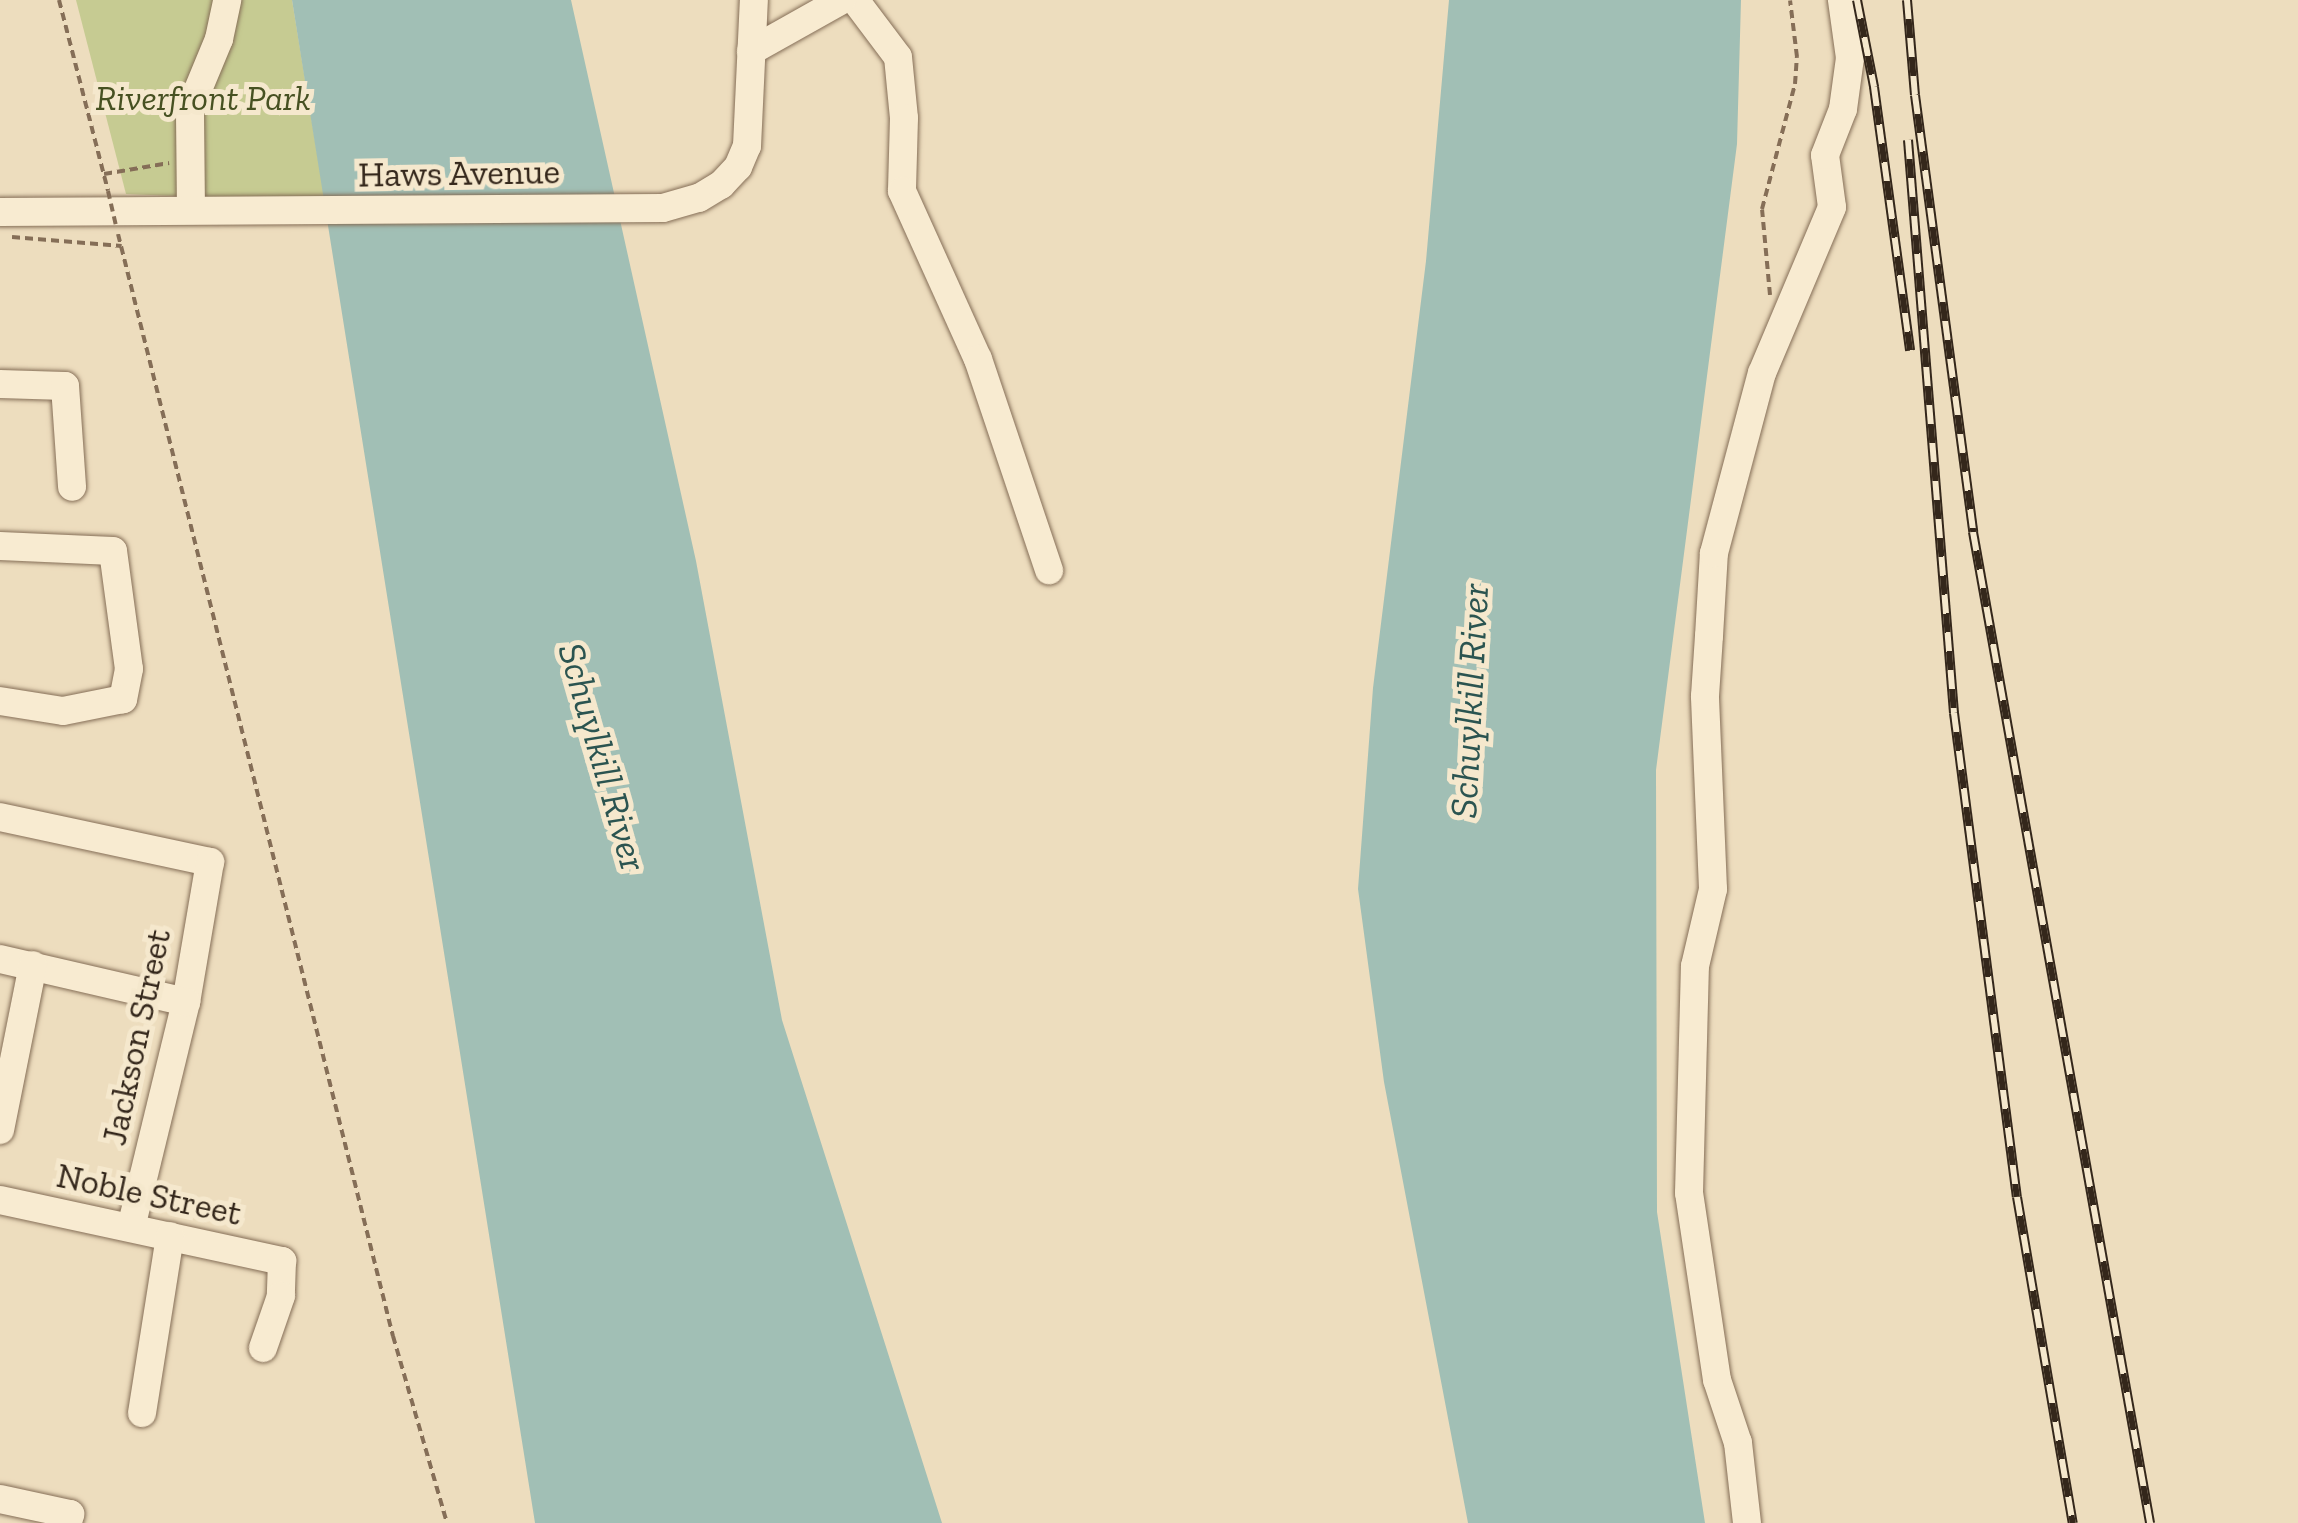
<!DOCTYPE html>
<style>
body{margin:0}
#map{position:relative;width:2298px;height:1523px;overflow:hidden;background:#edddbe;font-family:"Zilla Slab",serif}
div>[style]{position:absolute}
.green>*{inset:0;background:#c6cb92}
.water>*{inset:0;background:#a1bfb5}
.path>*{height:4px;margin-top:-2px;transform-origin:0;background:repeating-linear-gradient(90deg,#856e57 0 8px,transparent 0 13px)}
.roads{filter:drop-shadow(0 0 2px #856e57) drop-shadow(0 0 2px #856e57)}
.minor>*{height:28px;margin:-14px;padding:0 14px;transform-origin:14px;border-radius:14px;background:#f8ebd1}
.rail>*{height:10px;margin-top:-5px;transform-origin:0;background:repeating-linear-gradient(90deg,#f5e8cd 0 19px,#34271b 0 38px);box-sizing:border-box;border-block:2px solid #34271b}
.path-bridge>*{height:4px;margin-top:-2px;transform-origin:0;background:repeating-linear-gradient(90deg,#856e57 0 8px,transparent 0 13px)}
span{translate:-50% -50%;white-space:nowrap;text-align:center;line-height:1.15;-webkit-text-stroke:10px #f5e8cd;paint-order:stroke}
.park-label{font-size:35px;color:#475122;font-style:italic}
.street-label{font-size:35px;color:#34271b}
.water-label{font-size:38px;color:#2b5450;font-style:italic}
</style>
<div id="map">
<div class="green">
<i style="clip-path:polygon(76px 0,292px 0,325px 202px,126px 194px)"></i>
</div>
<div class="water">
<i style="clip-path:polygon(292px 0,571px 0,696px 561px,782px 1020px,942px 1523px,535px 1523px)"></i>
<i style="clip-path:polygon(1449px 0,1741px 0,1737px 144px,1656px 770px,1657px 1212px,1705px 1523px,1468px 1523px,1384px 1082px,1358px 889px,1373px 688px,1426px 261px)"></i>
</div>
<div class="path">
<i style="left:59px;top:0;width:197px;rotate:75.6deg"></i>
<i style="left:104px;top:174px;width:66px;rotate:-9.6deg"></i>
<i style="left:118px;top:234px;width:1136px;rotate:75.99deg"></i>
<i style="left:393px;top:1336px;width:195px;rotate:73.9deg"></i>
<i style="left:12px;top:237px;width:110px;rotate:4.7deg"></i>
<i style="left:1770px;top:295px;width:86px;rotate:-95.3deg"></i>
<i style="left:1762px;top:209px;width:129px;rotate:-75.2deg"></i>
<i style="left:1795px;top:84px;width:27px;rotate:-86deg"></i>
<i style="left:1797px;top:57px;width:57px;rotate:-97deg"></i>
</div>
<div class="roads">
<div class="minor">
<i style="left:855px;top:0;width:71px;rotate:53deg"></i>
<i style="left:898px;top:57px;width:61px;rotate:84.4deg"></i>
<i style="left:904px;top:118px;width:73px;rotate:91.6deg"></i>
<i style="left:902px;top:191px;width:184px;rotate:65.7deg"></i>
<i style="left:978px;top:359px;width:223px;rotate:71.4deg"></i>
<i style="left:751px;top:51px;width:104px;rotate:-29.3deg"></i>
<i style="left:191px;top:210px;width:101px;rotate:-90.6deg"></i>
<i style="left:190px;top:109px;width:76px;rotate:-67.5deg"></i>
<i style="left:219px;top:39px;width:40px;rotate:-78deg"></i>
<i style="left:0;top:212px;width:663px;rotate:-0.35deg"></i>
<i style="left:663px;top:208px;width:37px;rotate:-16deg"></i>
<i style="left:699px;top:198px;width:26px;rotate:-31deg"></i>
<i style="left:721px;top:185px;width:25px;rotate:-47deg"></i>
<i style="left:738px;top:167px;width:23px;rotate:-67deg"></i>
<i style="left:747px;top:146px;width:146px;rotate:-87.3deg"></i>
<i style="left:0;top:384px;width:65px;rotate:1.8deg"></i>
<i style="left:65px;top:386px;width:101px;rotate:86deg"></i>
<i style="left:0;top:546px;width:113px;rotate:2.5deg"></i>
<i style="left:113px;top:551px;width:119px;rotate:82.3deg"></i>
<i style="left:129px;top:669px;width:31px;rotate:101deg"></i>
<i style="left:123px;top:699px;width:61px;rotate:168.7deg"></i>
<i style="left:63px;top:711px;width:64px;rotate:-171deg"></i>
<i style="left:0;top:817px;width:215px;rotate:12.1deg"></i>
<i style="left:210px;top:862px;width:142px;rotate:99.7deg"></i>
<i style="left:186px;top:1002px;width:232px;rotate:103.7deg"></i>
<i style="left:0;top:959px;width:191px;rotate:13deg"></i>
<i style="left:0;top:1130px;width:168px;rotate:-78.7deg"></i>
<i style="left:0;top:1200px;width:289px;rotate:12.2deg"></i>
<i style="left:282px;top:1261px;width:35px;rotate:92deg"></i>
<i style="left:281px;top:1296px;width:55px;rotate:109.1deg"></i>
<i style="left:142px;top:1413px;width:179px;rotate:-81deg"></i>
<i style="left:0;top:1499px;width:72px;rotate:12.1deg"></i>
<i style="left:70px;top:1514px;width:9px;rotate:103deg"></i>
<i style="left:1747px;top:1523px;width:81px;rotate:-96.4deg"></i>
<i style="left:1738px;top:1443px;width:66px;rotate:-108.4deg"></i>
<i style="left:1717px;top:1380px;width:189px;rotate:-98.5deg"></i>
<i style="left:1689px;top:1193px;width:227px;rotate:-88.5deg"></i>
<i style="left:1695px;top:966px;width:79px;rotate:-76.8deg"></i>
<i style="left:1713px;top:889px;width:193px;rotate:-92.4deg"></i>
<i style="left:1705px;top:696px;width:60px;rotate:-86.2deg"></i>
<i style="left:1709px;top:636px;width:83px;rotate:-86.6deg"></i>
<i style="left:1714px;top:553px;width:186px;rotate:-75.1deg"></i>
<i style="left:1762px;top:373px;width:180px;rotate:-67.1deg"></i>
<i style="left:1832px;top:207px;width:52px;rotate:-97.7deg"></i>
<i style="left:1825px;top:155px;width:49px;rotate:-68.6deg"></i>
<i style="left:1843px;top:109px;width:51px;rotate:-82.2deg"></i>
<i style="left:1850px;top:58px;width:59px;rotate:-97.9deg"></i>
</div>
</div>
<div class="rail">
<i style="left:1857px;top:0;width:89px;rotate:78.9deg"></i>
<i style="left:1874px;top:87px;width:266px;rotate:82.2deg"></i>
<i style="left:1907px;top:0;width:95px;rotate:85.2deg"></i>
<i style="left:1915px;top:95px;width:441px;rotate:82.4deg"></i>
<i style="left:1973px;top:532px;width:1007px;rotate:79.87deg"></i>
<i style="left:1908px;top:140px;width:575px;rotate:85.41deg"></i>
<i style="left:1954px;top:713px;width:488px;rotate:82.6deg"></i>
<i style="left:2017px;top:1197px;width:331px;rotate:80.3deg"></i>
</div>
<div class="path-bridge">
<i style="left:108px;top:191px;width:39px;rotate:77deg"></i>
</div>
<div class="park-label">
<span style="left:203px;top:98px">Riverfront Park</span>
</div>
<div class="street-label">
<span style="left:459px;top:173px;rotate:-1deg">Haws Avenue</span>
<span style="left:136px;top:1037px;rotate:-78deg">Jackson Street</span>
<span style="left:149px;top:1194px;rotate:12deg">Noble Street</span>
</div>
<div class="water-label">
<span style="left:1470px;top:701px;rotate:-87deg">Schuylkill River</span>
<span style="left:602px;top:757px;rotate:74deg">Schuylkill River</span>
</div>
</div>
